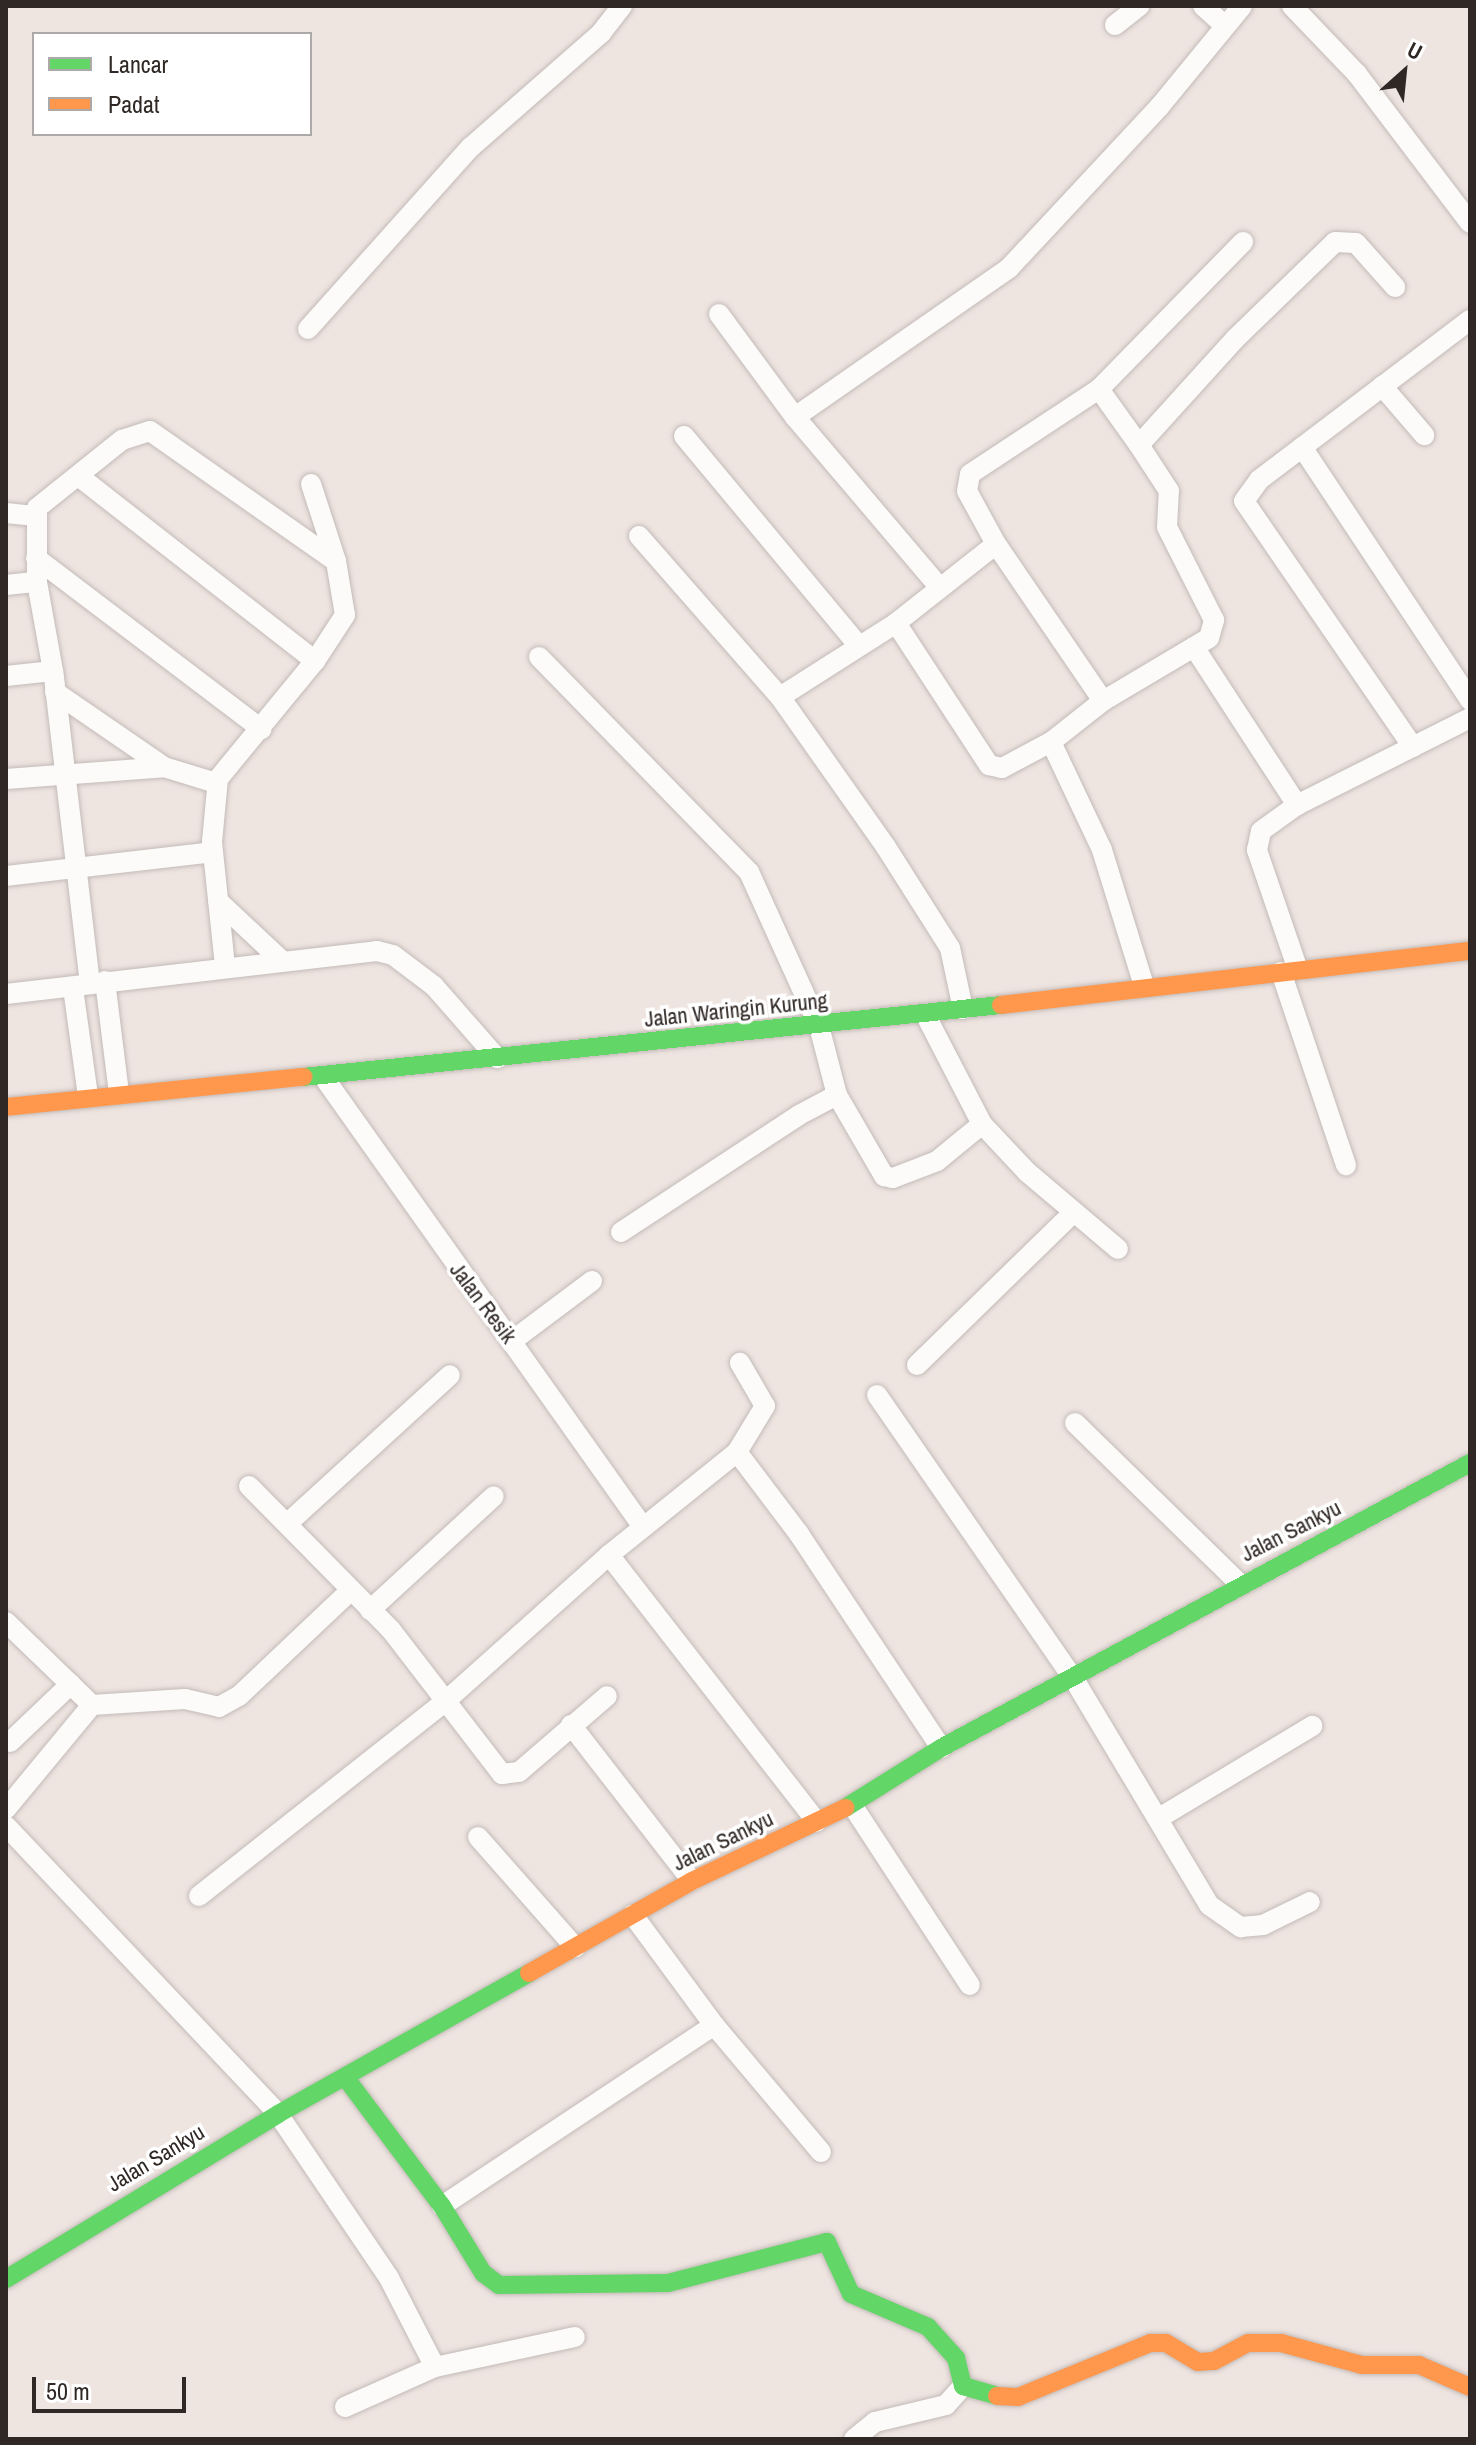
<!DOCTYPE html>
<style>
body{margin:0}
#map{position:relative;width:1476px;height:2445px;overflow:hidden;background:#eee4e0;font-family:"Archivo Narrow",sans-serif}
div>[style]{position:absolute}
.roads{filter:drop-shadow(0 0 2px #c3bbb8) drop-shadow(0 0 2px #c3bbb8)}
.street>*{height:20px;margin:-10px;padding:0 10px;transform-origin:10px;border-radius:10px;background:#fcfbfa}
.fast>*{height:18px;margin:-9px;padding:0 9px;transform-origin:9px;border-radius:9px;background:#63d668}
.slow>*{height:18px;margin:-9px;padding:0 9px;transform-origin:9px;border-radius:9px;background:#ff974d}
span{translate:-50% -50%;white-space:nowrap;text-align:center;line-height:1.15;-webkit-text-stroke:7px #fff;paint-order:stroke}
.street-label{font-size:22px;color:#2f2825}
.frame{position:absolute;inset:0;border:8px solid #2f2825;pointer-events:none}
.legend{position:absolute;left:32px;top:32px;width:280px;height:104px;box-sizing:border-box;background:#fff;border:2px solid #aca9a8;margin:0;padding:10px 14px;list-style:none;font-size:24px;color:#2f2825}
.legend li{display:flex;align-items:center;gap:16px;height:40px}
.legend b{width:40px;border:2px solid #aca9a8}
.north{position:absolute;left:1364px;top:32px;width:80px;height:80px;-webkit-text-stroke:6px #fff;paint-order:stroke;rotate:27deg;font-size:22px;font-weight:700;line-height:32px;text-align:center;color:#2f2825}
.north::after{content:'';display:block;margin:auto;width:28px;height:36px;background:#2f2825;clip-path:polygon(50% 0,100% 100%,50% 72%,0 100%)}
.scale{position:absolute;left:32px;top:2377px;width:154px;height:36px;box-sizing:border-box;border:4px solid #2f2825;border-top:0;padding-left:10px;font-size:24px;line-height:28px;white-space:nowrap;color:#2f2825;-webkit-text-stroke:6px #fff;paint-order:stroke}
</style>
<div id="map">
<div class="roads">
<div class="street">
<i style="left:1203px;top:6px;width:30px;rotate:42deg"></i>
<i style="left:1292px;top:6px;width:94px;rotate:46.3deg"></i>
<i style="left:1357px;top:74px;width:187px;rotate:52.8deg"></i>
<i style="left:1115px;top:25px;width:31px;rotate:-38deg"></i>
<i style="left:719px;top:314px;width:128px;rotate:53.6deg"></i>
<i style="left:795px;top:417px;width:223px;rotate:49.7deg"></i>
<i style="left:308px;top:329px;width:244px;rotate:-48.2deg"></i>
<i style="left:471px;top:147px;width:173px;rotate:-41.2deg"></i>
<i style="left:601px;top:33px;width:34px;rotate:-52deg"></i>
<i style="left:1382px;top:386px;width:65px;rotate:49.4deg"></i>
<i style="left:1099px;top:389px;width:206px;rotate:-45.6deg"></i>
<i style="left:795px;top:417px;width:261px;rotate:-34.8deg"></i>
<i style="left:1009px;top:268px;width:221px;rotate:-47deg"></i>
<i style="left:1160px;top:106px;width:129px;rotate:-50.6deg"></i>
<i style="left:684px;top:436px;width:273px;rotate:50.2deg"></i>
<i style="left:1302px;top:447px;width:304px;rotate:56.4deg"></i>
<i style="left:81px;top:478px;width:297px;rotate:38deg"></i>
<i style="left:6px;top:513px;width:28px;rotate:6deg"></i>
<i style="left:639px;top:536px;width:214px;rotate:48.8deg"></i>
<i style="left:996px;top:544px;width:190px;rotate:55.7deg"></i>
<i style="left:1103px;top:701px;width:123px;rotate:-30.7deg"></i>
<i style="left:1209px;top:638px;width:19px;rotate:-74deg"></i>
<i style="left:1214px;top:620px;width:104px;rotate:-116.8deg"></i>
<i style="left:1167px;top:527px;width:36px;rotate:-87deg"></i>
<i style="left:1169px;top:491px;width:55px;rotate:-123.1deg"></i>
<i style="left:36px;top:558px;width:283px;rotate:37.2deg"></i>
<i style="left:6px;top:585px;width:31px;rotate:-6deg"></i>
<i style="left:896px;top:623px;width:170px;rotate:56.8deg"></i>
<i style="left:989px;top:765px;width:13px;rotate:13deg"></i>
<i style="left:1002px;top:768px;width:55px;rotate:-28deg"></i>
<i style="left:1051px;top:742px;width:66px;rotate:-38.3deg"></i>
<i style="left:1194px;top:647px;width:189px;rotate:56.9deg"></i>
<i style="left:539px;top:657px;width:301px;rotate:45.7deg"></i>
<i style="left:749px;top:872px;width:169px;rotate:65.6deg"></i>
<i style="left:819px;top:1026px;width:71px;rotate:75.4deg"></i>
<i style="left:837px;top:1095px;width:94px;rotate:59.9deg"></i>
<i style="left:884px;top:1176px;width:9px;rotate:13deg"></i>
<i style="left:893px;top:1178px;width:47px;rotate:-21.1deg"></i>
<i style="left:937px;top:1161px;width:58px;rotate:-39.4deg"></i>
<i style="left:6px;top:676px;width:47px;rotate:-6.1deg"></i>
<i style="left:55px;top:692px;width:132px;rotate:34.5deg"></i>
<i style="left:1051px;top:742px;width:119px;rotate:64.7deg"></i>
<i style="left:1102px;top:850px;width:142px;rotate:72.8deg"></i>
<i style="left:1413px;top:747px;width:298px;rotate:-124.5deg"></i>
<i style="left:1244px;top:501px;width:26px;rotate:-54deg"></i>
<i style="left:1259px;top:480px;width:265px;rotate:-37.2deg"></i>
<i style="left:6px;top:779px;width:158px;rotate:-4.3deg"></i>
<i style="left:164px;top:767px;width:54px;rotate:17.1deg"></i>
<i style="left:6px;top:876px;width:208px;rotate:-6.6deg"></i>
<i style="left:218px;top:901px;width:85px;rotate:43.1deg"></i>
<i style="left:225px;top:966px;width:125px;rotate:-96deg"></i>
<i style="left:212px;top:842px;width:63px;rotate:-84.6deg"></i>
<i style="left:218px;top:779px;width:153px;rotate:-50.6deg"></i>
<i style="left:315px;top:661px;width:55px;rotate:-56.9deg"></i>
<i style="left:345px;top:615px;width:55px;rotate:-99.5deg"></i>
<i style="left:336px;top:561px;width:81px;rotate:-108deg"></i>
<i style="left:1297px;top:967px;width:124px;rotate:-108.9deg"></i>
<i style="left:1257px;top:850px;width:19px;rotate:-78deg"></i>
<i style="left:1261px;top:831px;width:44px;rotate:-35.8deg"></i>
<i style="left:1297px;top:805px;width:194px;rotate:-26.7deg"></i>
<i style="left:1281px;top:972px;width:204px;rotate:71.4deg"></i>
<i style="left:105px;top:981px;width:113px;rotate:82.9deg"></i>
<i style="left:90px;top:984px;width:315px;rotate:-96.7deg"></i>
<i style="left:53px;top:671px;width:90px;rotate:-100.2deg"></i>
<i style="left:37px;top:582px;width:74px;rotate:-90deg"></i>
<i style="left:37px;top:508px;width:109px;rotate:-38.7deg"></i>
<i style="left:122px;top:440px;width:29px;rotate:-18deg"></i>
<i style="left:150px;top:431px;width:227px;rotate:35deg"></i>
<i style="left:73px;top:988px;width:109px;rotate:82.1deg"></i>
<i style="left:6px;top:994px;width:373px;rotate:-6.6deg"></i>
<i style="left:377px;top:951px;width:16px;rotate:14deg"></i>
<i style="left:393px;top:955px;width:51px;rotate:37.1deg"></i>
<i style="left:434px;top:986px;width:96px;rotate:48.8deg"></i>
<i style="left:963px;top:1009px;width:62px;rotate:-102deg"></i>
<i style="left:950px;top:948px;width:120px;rotate:-122.4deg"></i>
<i style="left:886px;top:847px;width:184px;rotate:-125.2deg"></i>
<i style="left:780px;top:697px;width:138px;rotate:-32.5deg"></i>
<i style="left:896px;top:623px;width:127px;rotate:-38.3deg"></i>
<i style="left:996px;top:544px;width:60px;rotate:-118.7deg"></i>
<i style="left:967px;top:491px;width:17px;rotate:-80deg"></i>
<i style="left:970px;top:474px;width:154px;rotate:-33.4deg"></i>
<i style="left:1099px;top:389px;width:69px;rotate:54.5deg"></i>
<i style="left:1139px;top:445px;width:143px;rotate:-47.8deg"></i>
<i style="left:1235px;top:339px;width:139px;rotate:-44.1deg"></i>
<i style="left:1335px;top:242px;width:21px;rotate:3deg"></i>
<i style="left:1356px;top:243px;width:59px;rotate:48.4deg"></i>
<i style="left:925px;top:1014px;width:124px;rotate:62.6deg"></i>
<i style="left:982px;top:1124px;width:66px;rotate:46.8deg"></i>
<i style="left:1027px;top:1172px;width:119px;rotate:40.2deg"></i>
<i style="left:325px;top:1079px;width:549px;rotate:54.63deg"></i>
<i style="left:621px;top:1232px;width:213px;rotate:-33.3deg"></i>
<i style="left:799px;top:1115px;width:43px;rotate:-27.8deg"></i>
<i style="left:512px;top:1341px;width:100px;rotate:-36.9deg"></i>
<i style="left:917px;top:1365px;width:219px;rotate:-44.3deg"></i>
<i style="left:877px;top:1395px;width:348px;rotate:55.3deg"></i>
<i style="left:1075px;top:1681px;width:261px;rotate:59.1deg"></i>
<i style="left:1209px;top:1905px;width:39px;rotate:35deg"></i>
<i style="left:1241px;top:1927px;width:22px;rotate:-5deg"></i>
<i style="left:1263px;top:1925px;width:52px;rotate:-26.1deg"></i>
<i style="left:1075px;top:1423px;width:231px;rotate:44.3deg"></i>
<i style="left:737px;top:1452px;width:103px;rotate:52.9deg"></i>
<i style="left:799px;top:1534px;width:257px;rotate:56.4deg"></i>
<i style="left:249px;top:1486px;width:202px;rotate:45.4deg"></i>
<i style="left:391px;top:1630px;width:182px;rotate:52.4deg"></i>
<i style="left:502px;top:1774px;width:17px;rotate:-7deg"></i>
<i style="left:519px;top:1772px;width:116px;rotate:-40.8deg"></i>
<i style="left:288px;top:1523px;width:219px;rotate:-42.4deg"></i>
<i style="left:609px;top:1555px;width:338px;rotate:52.1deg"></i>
<i style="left:370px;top:1610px;width:168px;rotate:-42.6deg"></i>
<i style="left:6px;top:1622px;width:120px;rotate:44deg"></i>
<i style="left:92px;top:1705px;width:93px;rotate:-3.7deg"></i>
<i style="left:185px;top:1699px;width:35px;rotate:13deg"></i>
<i style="left:219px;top:1707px;width:23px;rotate:-29deg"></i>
<i style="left:239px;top:1696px;width:153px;rotate:-43.4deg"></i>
<i style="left:571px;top:1725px;width:197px;rotate:52.2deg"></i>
<i style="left:10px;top:1742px;width:84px;rotate:-43.6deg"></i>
<i style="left:852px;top:1805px;width:215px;rotate:56.8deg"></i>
<i style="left:6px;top:1809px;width:135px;rotate:-50.4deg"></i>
<i style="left:1159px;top:1818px;width:179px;rotate:-31deg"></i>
<i style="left:6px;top:1826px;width:396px;rotate:46.6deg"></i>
<i style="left:278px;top:2114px;width:198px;rotate:55.9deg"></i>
<i style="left:389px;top:2278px;width:100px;rotate:62.7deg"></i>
<i style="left:435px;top:2367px;width:143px;rotate:-12.1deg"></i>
<i style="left:478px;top:1837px;width:147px;rotate:48.6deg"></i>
<i style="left:199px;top:1896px;width:318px;rotate:-38.3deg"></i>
<i style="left:448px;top:1699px;width:216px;rotate:-41.8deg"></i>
<i style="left:609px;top:1555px;width:164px;rotate:-38.8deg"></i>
<i style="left:737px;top:1452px;width:54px;rotate:-58.7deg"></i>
<i style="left:765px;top:1406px;width:50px;rotate:-120.2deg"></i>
<i style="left:714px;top:2025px;width:166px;rotate:49.9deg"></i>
<i style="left:442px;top:2206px;width:327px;rotate:-33.6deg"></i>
<i style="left:714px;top:2025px;width:137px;rotate:-126.4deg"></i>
<i style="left:345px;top:2407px;width:98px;rotate:-24deg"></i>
<i style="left:854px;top:2439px;width:27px;rotate:-39deg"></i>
<i style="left:875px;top:2422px;width:73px;rotate:-13.5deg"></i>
<i style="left:946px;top:2405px;width:25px;rotate:-48deg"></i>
</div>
<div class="fast">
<i style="left:303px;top:1077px;width:702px;rotate:-5.89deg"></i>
<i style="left:845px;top:1808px;width:113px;rotate:-32deg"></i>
<i style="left:941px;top:1748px;width:601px;rotate:-28.31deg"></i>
<i style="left:345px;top:2077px;width:161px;rotate:53.1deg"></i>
<i style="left:442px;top:2206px;width:79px;rotate:58.5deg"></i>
<i style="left:483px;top:2273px;width:20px;rotate:37deg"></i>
<i style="left:499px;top:2285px;width:169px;rotate:-0.7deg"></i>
<i style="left:668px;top:2283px;width:164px;rotate:-14.5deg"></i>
<i style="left:827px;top:2242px;width:57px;rotate:65.2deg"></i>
<i style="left:851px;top:2294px;width:84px;rotate:23.2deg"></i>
<i style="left:928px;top:2327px;width:42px;rotate:47.9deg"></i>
<i style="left:956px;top:2358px;width:29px;rotate:76deg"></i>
<i style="left:963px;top:2386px;width:35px;rotate:16deg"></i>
<i style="left:6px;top:2279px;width:318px;rotate:-31.2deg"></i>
<i style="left:278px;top:2114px;width:288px;rotate:-29.3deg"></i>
</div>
<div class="slow">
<i style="left:1001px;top:1005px;width:472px;rotate:-6.6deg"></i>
<i style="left:6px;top:1107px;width:299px;rotate:-5.8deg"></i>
<i style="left:529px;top:1973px;width:187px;rotate:-29.4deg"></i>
<i style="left:692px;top:1881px;width:170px;rotate:-25.5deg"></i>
<i style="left:997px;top:2396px;width:21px;rotate:3deg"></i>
<i style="left:1018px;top:2397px;width:143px;rotate:-22.2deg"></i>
<i style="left:1150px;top:2343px;width:16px"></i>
<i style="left:1166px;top:2343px;width:37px;rotate:31deg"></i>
<i style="left:1198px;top:2362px;width:16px;rotate:-4deg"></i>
<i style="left:1214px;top:2361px;width:38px;rotate:-28deg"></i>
<i style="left:1248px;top:2343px;width:33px"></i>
<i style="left:1281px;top:2343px;width:84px;rotate:15.2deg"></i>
<i style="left:1362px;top:2365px;width:57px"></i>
<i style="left:1419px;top:2365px;width:56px;rotate:23.3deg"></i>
</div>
</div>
<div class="street-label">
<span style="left:736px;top:1010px;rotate:-6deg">Jalan Waringin Kurung</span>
<span style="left:483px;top:1303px;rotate:53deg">Jalan Resik</span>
<span style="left:1291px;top:1531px;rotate:-27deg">Jalan Sankyu</span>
<span style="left:723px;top:1841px;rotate:-26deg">Jalan Sankyu</span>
<span style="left:156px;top:2158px;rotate:-31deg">Jalan Sankyu</span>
</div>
<div class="frame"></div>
<ul class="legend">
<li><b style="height:10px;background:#63d668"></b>Lancar</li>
<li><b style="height:10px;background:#ff974d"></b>Padat</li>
</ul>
<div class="north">U</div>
<div class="scale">50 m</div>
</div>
